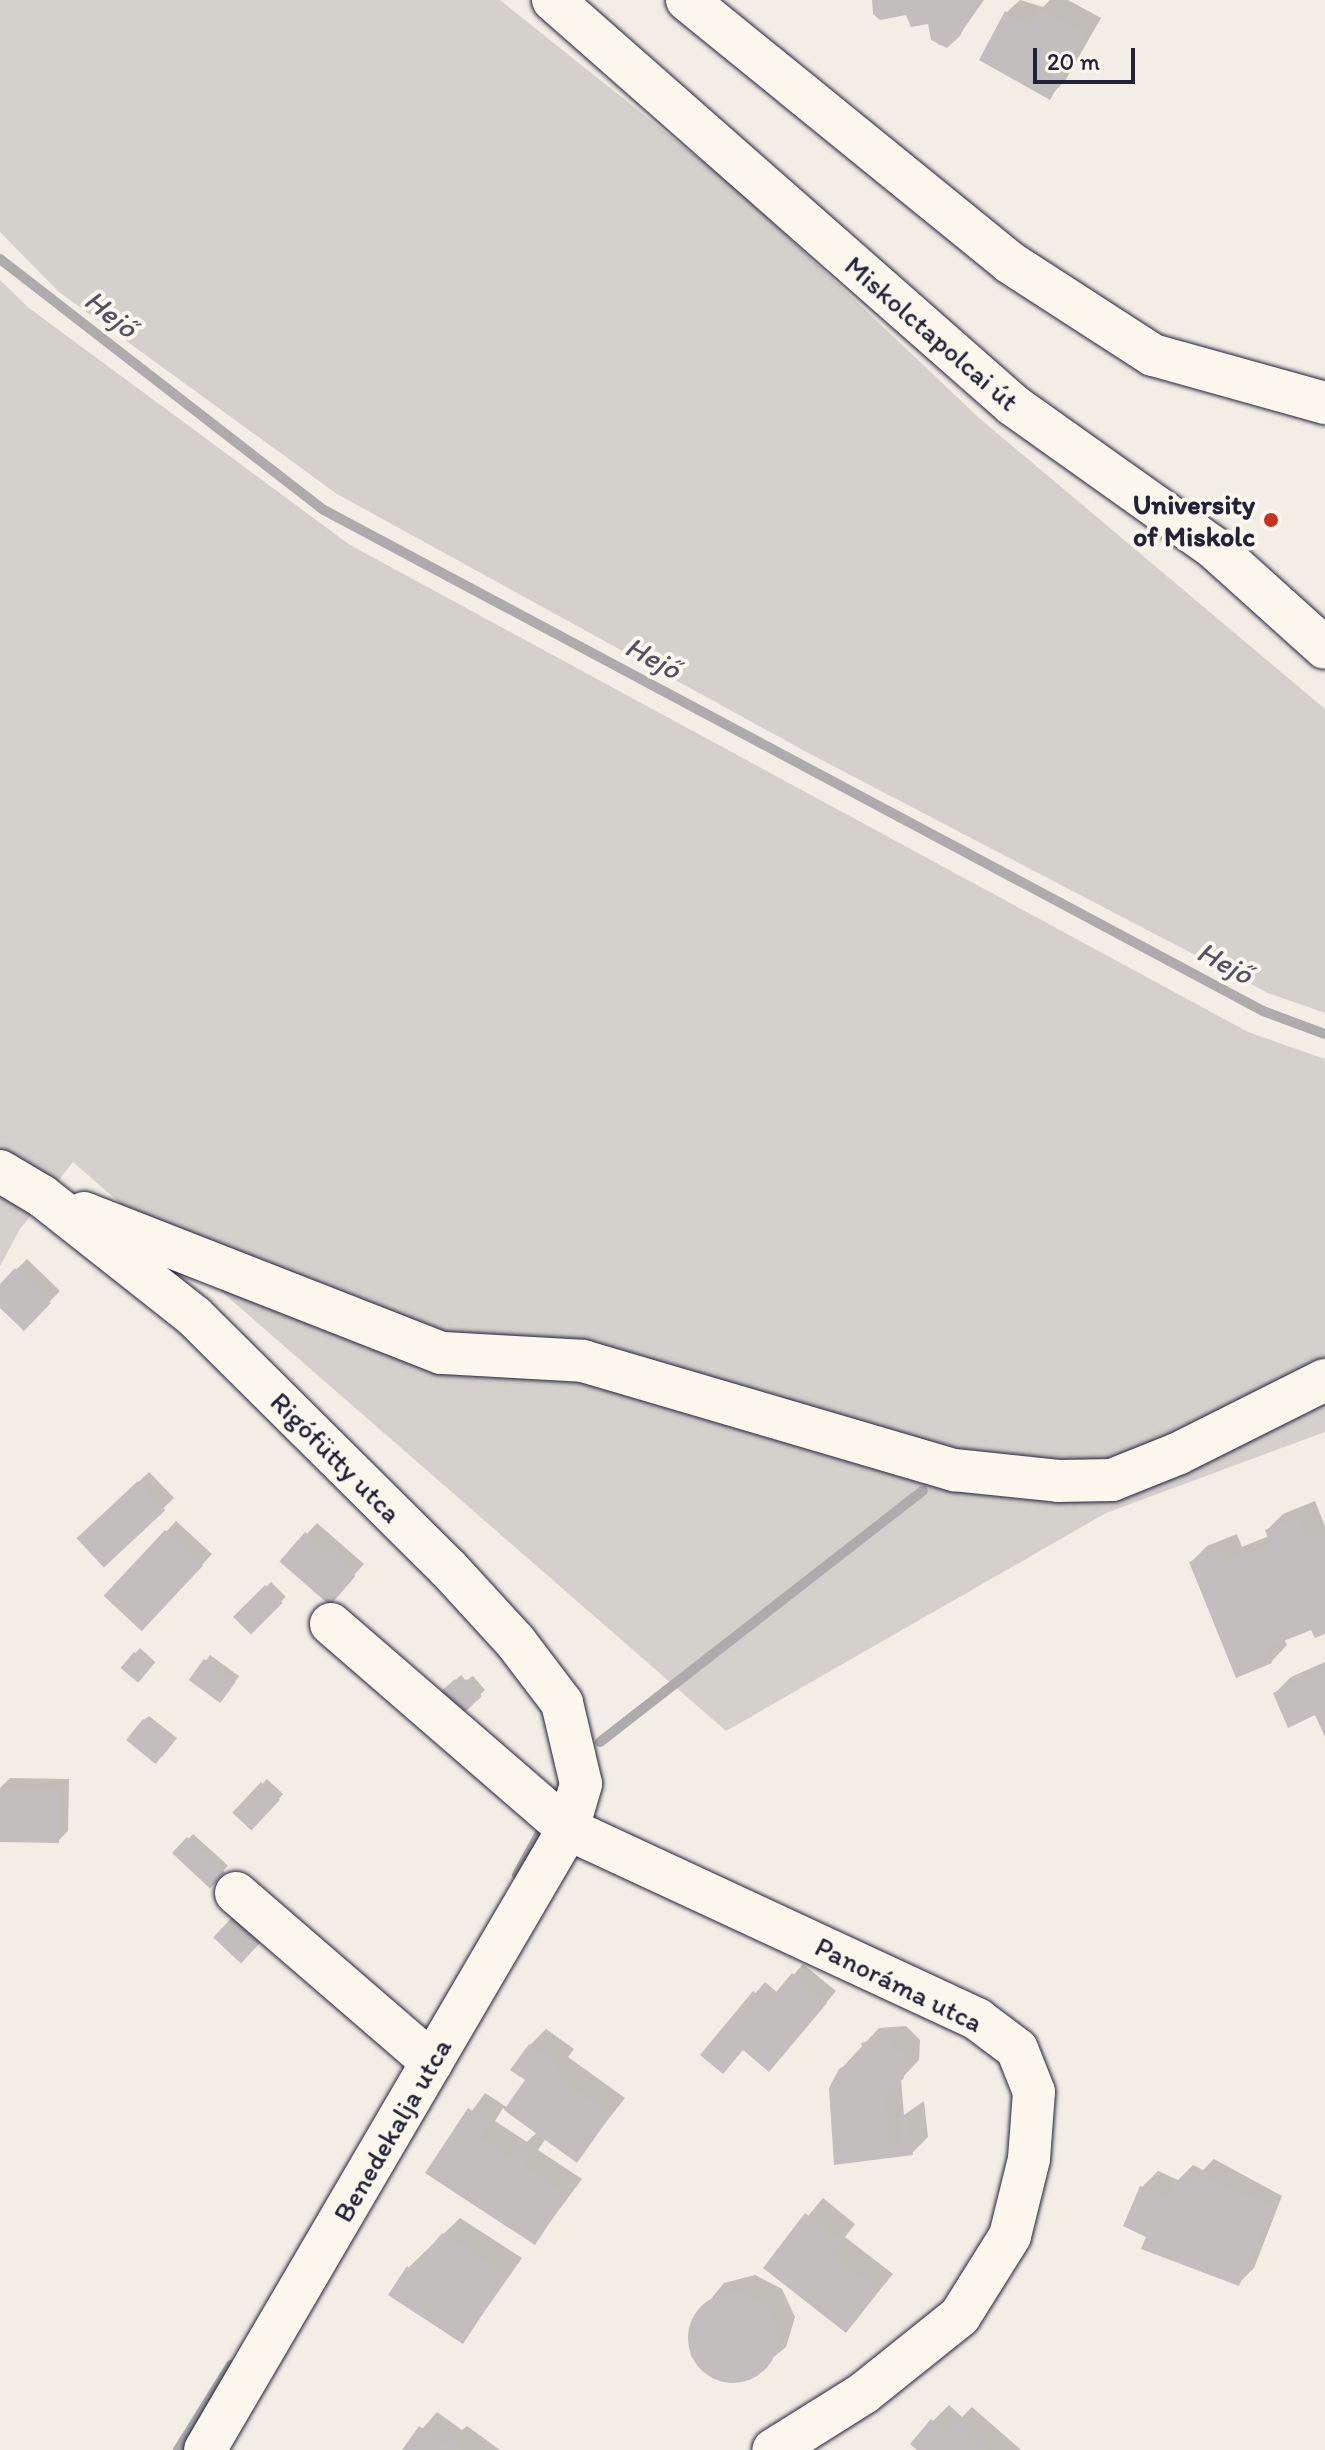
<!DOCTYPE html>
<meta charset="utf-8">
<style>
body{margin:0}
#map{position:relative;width:1325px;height:2450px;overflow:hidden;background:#f2eee5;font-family:Itim,sans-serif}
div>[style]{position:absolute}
.green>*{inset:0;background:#d4d1cc}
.shadow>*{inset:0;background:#0003;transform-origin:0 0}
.stream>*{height:10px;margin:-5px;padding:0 5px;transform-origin:5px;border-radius:5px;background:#aeabad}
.building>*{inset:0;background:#c2bebe;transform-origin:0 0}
.round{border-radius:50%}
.roads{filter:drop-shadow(0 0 2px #22223b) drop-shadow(0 0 2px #22223b)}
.minor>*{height:42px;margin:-21px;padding:0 21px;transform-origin:21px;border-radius:21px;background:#fbf7ec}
.dots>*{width:22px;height:22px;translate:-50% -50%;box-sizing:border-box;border:4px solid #fbf7ec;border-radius:50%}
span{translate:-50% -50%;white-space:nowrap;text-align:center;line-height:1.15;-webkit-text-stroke:8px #fbf7ec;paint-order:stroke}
.street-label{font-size:28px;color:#22223b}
.poi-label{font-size:28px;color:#22223b;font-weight:700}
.right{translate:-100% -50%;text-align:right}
.water-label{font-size:30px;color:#535263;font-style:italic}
.scale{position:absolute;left:1033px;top:48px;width:102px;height:36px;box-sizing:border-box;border:4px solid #22223b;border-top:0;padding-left:10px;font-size:24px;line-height:28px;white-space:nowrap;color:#22223b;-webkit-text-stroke:6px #fbf7ec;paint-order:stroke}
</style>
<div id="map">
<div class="green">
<i style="clip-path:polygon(0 0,500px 0,743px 194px,978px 417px,1325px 709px,1325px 1013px,1268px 993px,812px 755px,337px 494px,59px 292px,0 232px)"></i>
<i style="clip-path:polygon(0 280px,29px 308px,350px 545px,1248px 1032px,1325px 1059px,1325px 1432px,1106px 1513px,726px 1731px,73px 1162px,20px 1229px,0 1266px)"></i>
</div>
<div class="shadow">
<i style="clip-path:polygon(875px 0,984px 0,955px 41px,939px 45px,929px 22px,907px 12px,881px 18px)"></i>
<i style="clip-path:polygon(1020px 0,1043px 7px,1050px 0,1068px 0,1101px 18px,1065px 81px,1049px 97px,1007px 12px)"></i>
<i style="clip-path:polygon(27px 1259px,60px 1291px,24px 1328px,0 1305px,0 1286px)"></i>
<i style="left:149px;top:1472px;width:36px;height:96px;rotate:46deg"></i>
<i style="clip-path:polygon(1315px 1501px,1325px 1526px,1325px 1632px,1312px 1627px,1284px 1639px,1287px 1645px,1271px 1662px,1191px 1562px,1207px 1546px,1237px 1534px,1242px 1547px,1269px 1536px,1267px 1530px,1283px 1514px)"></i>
<i style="clip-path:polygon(176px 1521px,212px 1554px,153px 1618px,166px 1532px)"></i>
<i style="clip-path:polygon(317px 1523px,364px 1564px,339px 1592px,282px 1561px)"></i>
<i style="left:271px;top:1582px;width:21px;height:50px;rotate:45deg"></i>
<i style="left:140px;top:1648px;width:21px;height:25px;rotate:43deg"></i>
<i style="clip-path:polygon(210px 1655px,239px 1676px,225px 1696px,192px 1680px)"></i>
<i style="clip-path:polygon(1325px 1662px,1325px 1732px,1316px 1713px,1275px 1693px,1291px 1677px)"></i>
<i style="clip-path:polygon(461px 1675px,466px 1681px,473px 1676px,485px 1690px,451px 1722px,433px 1701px)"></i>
<i style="clip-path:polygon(149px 1716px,177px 1738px,162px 1757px,144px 1720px)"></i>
<i style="clip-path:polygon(10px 1778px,69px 1779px,68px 1831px,58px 1841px,0 1840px,0 1788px)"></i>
<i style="left:267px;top:1779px;width:22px;height:47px;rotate:43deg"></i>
<i style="left:193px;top:1834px;width:47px;height:26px;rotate:42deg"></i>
<i style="clip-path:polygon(803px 1964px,836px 1991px,779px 2059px,744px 2048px,702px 2055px,765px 1982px,778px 1993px)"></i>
<i style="clip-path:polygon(906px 2026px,920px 2040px,919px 2060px,901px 2079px,904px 2115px,924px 2101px,928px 2137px,912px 2153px,836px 2162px,840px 2070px,879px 2028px)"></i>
<i style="clip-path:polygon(evenodd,546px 2029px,574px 2049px,568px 2057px,625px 2098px,576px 2160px,546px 2138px,538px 2150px,582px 2179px,535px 2242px,428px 2172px,485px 2093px,508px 2108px,528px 2080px,530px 2045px,546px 2029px,503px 2108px,537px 2132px,527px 2142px,495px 2121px,503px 2108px)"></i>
<i style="clip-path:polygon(1214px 2159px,1282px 2196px,1254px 2268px,1238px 2284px,1149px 2236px,1142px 2187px,1158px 2171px,1178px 2180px,1193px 2165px,1203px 2170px)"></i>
<i style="clip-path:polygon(823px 2198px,855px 2224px,845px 2237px,893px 2274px,846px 2331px,765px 2268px)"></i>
<i style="clip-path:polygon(460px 2218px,522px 2258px,463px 2342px,409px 2267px)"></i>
<i style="clip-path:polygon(755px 2275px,782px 2289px,795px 2317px,786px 2347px,744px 2381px,713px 2378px,691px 2356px,690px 2325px,724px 2283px)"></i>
<i style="clip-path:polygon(949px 2405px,962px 2417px,972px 2407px,1021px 2450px,920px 2450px,933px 2421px)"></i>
<i style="clip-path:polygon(437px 2412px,462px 2430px,467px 2426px,500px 2450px,404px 2450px)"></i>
</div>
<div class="stream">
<i style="left:0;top:259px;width:410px;rotate:37.8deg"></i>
<i style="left:324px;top:510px;width:1064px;rotate:28.08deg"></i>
<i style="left:1263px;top:1011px;width:66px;rotate:20.4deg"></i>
<i style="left:600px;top:1742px;width:409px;rotate:-37.9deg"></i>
<i style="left:517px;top:1875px;width:60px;rotate:-61.3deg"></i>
<i style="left:178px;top:2450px;width:100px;rotate:-58.1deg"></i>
</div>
<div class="building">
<i style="clip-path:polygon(872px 0,979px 0,960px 36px,947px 48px,931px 40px,928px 24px,911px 27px,906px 15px,880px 20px,873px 14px)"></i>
<i style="clip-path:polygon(1039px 8px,1086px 35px,1050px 100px,979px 60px,1005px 11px,1029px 25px)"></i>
<i style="clip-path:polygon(15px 1268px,51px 1303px,24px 1331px,0 1308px,0 1284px)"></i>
<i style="left:138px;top:1481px;width:40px;height:84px;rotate:47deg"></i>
<i style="clip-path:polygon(1298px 1516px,1309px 1540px,1322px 1535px,1325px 1541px,1325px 1634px,1315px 1638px,1311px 1630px,1266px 1648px,1272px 1663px,1236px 1678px,1189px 1562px,1221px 1549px,1226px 1561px,1270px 1544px,1265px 1530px)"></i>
<i style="left:165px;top:1530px;width:52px;height:90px;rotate:43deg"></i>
<i style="left:305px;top:1532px;width:67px;height:39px;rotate:41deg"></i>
<i style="left:265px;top:1585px;width:25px;height:45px;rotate:45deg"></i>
<i style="left:134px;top:1652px;width:23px;height:21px;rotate:40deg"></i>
<i style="left:204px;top:1659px;width:39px;height:26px;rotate:36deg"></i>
<i style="clip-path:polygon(1325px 1669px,1325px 1737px,1315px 1715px,1288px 1728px,1273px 1693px)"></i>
<i style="clip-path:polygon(455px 1679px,460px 1684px,467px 1679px,482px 1696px,451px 1725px,430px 1701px)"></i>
<i style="left:143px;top:1719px;width:38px;height:27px;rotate:39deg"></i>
<i style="left:261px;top:1782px;width:26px;height:42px;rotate:43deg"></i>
<i style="left:0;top:1788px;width:60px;height:54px;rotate:1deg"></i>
<i style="left:187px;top:1837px;width:52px;height:22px;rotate:43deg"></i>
<i style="left:237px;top:1912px;width:38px;height:35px;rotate:43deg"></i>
<i style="clip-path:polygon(792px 1973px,827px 2003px,769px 2072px,743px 2050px,723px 2074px,700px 2055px,753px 1991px,767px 2003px)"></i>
<i style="clip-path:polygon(868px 2041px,889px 2041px,905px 2056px,904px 2078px,885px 2097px,890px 2145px,902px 2144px,899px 2117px,908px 2116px,913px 2155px,834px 2165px,829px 2088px,839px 2069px,864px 2054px,861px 2043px)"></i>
<i style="clip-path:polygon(529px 2044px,560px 2066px,554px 2074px,611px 2115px,577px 2163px,504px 2110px,525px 2080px,510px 2070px)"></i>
<i style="clip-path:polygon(468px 2108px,490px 2122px,480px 2137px,512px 2158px,517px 2149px,530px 2158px,524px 2166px,568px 2195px,535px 2245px,425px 2173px)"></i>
<i style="clip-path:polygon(1196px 2174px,1273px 2207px,1239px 2286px,1141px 2249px,1146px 2237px,1123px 2226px,1140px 2186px,1168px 2198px,1175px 2180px,1191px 2187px)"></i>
<i style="clip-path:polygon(805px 2213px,841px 2240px,831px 2254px,879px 2291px,846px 2333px,763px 2268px)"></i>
<i style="clip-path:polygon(442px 2233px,508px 2275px,463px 2344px,388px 2295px,407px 2266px,412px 2270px)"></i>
<i class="round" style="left:688px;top:2293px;width:90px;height:90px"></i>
<i style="clip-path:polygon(931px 2419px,945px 2432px,955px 2421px,987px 2450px,917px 2450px,910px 2444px)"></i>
<i style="clip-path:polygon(419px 2426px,445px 2445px,450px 2440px,463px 2450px,402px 2450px)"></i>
</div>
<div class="roads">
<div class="minor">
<i style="left:553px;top:0;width:613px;rotate:41.36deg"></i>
<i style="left:1013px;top:405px;width:247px;rotate:35.4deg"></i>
<i style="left:1214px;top:548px;width:149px;rotate:42deg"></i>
<i style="left:687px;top:0;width:415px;rotate:39.1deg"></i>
<i style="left:1009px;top:262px;width:171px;rotate:32.9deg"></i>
<i style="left:1153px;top:355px;width:179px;rotate:15.6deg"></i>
<i style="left:0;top:1171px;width:49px;rotate:30.8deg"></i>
<i style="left:42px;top:1196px;width:194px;rotate:38.3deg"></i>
<i style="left:194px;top:1316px;width:358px;rotate:44.8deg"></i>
<i style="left:448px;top:1568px;width:99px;rotate:47.5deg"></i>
<i style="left:515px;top:1641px;width:78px;rotate:52.8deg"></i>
<i style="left:562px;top:1703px;width:83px;rotate:76.8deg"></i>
<i style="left:581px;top:1784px;width:47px;rotate:106.1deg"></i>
<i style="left:568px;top:1829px;width:719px;rotate:120.31deg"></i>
<i style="left:84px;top:1213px;width:384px;rotate:21.4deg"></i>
<i style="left:442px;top:1353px;width:141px;rotate:3.2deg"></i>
<i style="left:583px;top:1361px;width:387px;rotate:16.4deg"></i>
<i style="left:954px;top:1470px;width:105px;rotate:6deg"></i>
<i style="left:1058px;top:1481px;width:54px;rotate:-1.1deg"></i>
<i style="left:1112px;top:1480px;width:72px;rotate:-21.9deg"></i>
<i style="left:1179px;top:1453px;width:163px;rotate:-26.6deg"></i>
<i style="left:331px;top:1624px;width:313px;rotate:40.9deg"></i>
<i style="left:568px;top:1829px;width:451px;rotate:24.9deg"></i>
<i style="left:977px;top:2019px;width:50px;rotate:36.9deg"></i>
<i style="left:1017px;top:2049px;width:46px;rotate:68.4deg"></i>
<i style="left:1034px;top:2092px;width:67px;rotate:94.3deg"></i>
<i style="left:1029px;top:2159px;width:79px;rotate:103.9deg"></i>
<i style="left:1010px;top:2236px;width:94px;rotate:122deg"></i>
<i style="left:960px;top:2316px;width:123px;rotate:141.3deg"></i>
<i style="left:864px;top:2393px;width:107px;rotate:147.9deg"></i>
<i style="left:236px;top:1893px;width:259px;rotate:40.8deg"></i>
</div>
</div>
<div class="dots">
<i style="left:1271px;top:520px;background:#c8321e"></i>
</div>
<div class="street-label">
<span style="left:932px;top:333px;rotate:41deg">Miskolctapolcai út</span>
<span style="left:336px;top:1457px;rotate:45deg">Rigófütty utca</span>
<span style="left:899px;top:1984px;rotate:26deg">Panoráma utca</span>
<span style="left:392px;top:2130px;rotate:-60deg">Benedekalja utca</span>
</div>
<div class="poi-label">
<span class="right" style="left:1255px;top:520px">University<br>of Miskolc</span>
</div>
<div class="water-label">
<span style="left:111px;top:314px;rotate:38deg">Hejő</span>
<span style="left:653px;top:658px;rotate:28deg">Hejő</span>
<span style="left:1225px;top:963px;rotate:28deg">Hejő</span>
</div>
<div class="scale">20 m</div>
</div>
